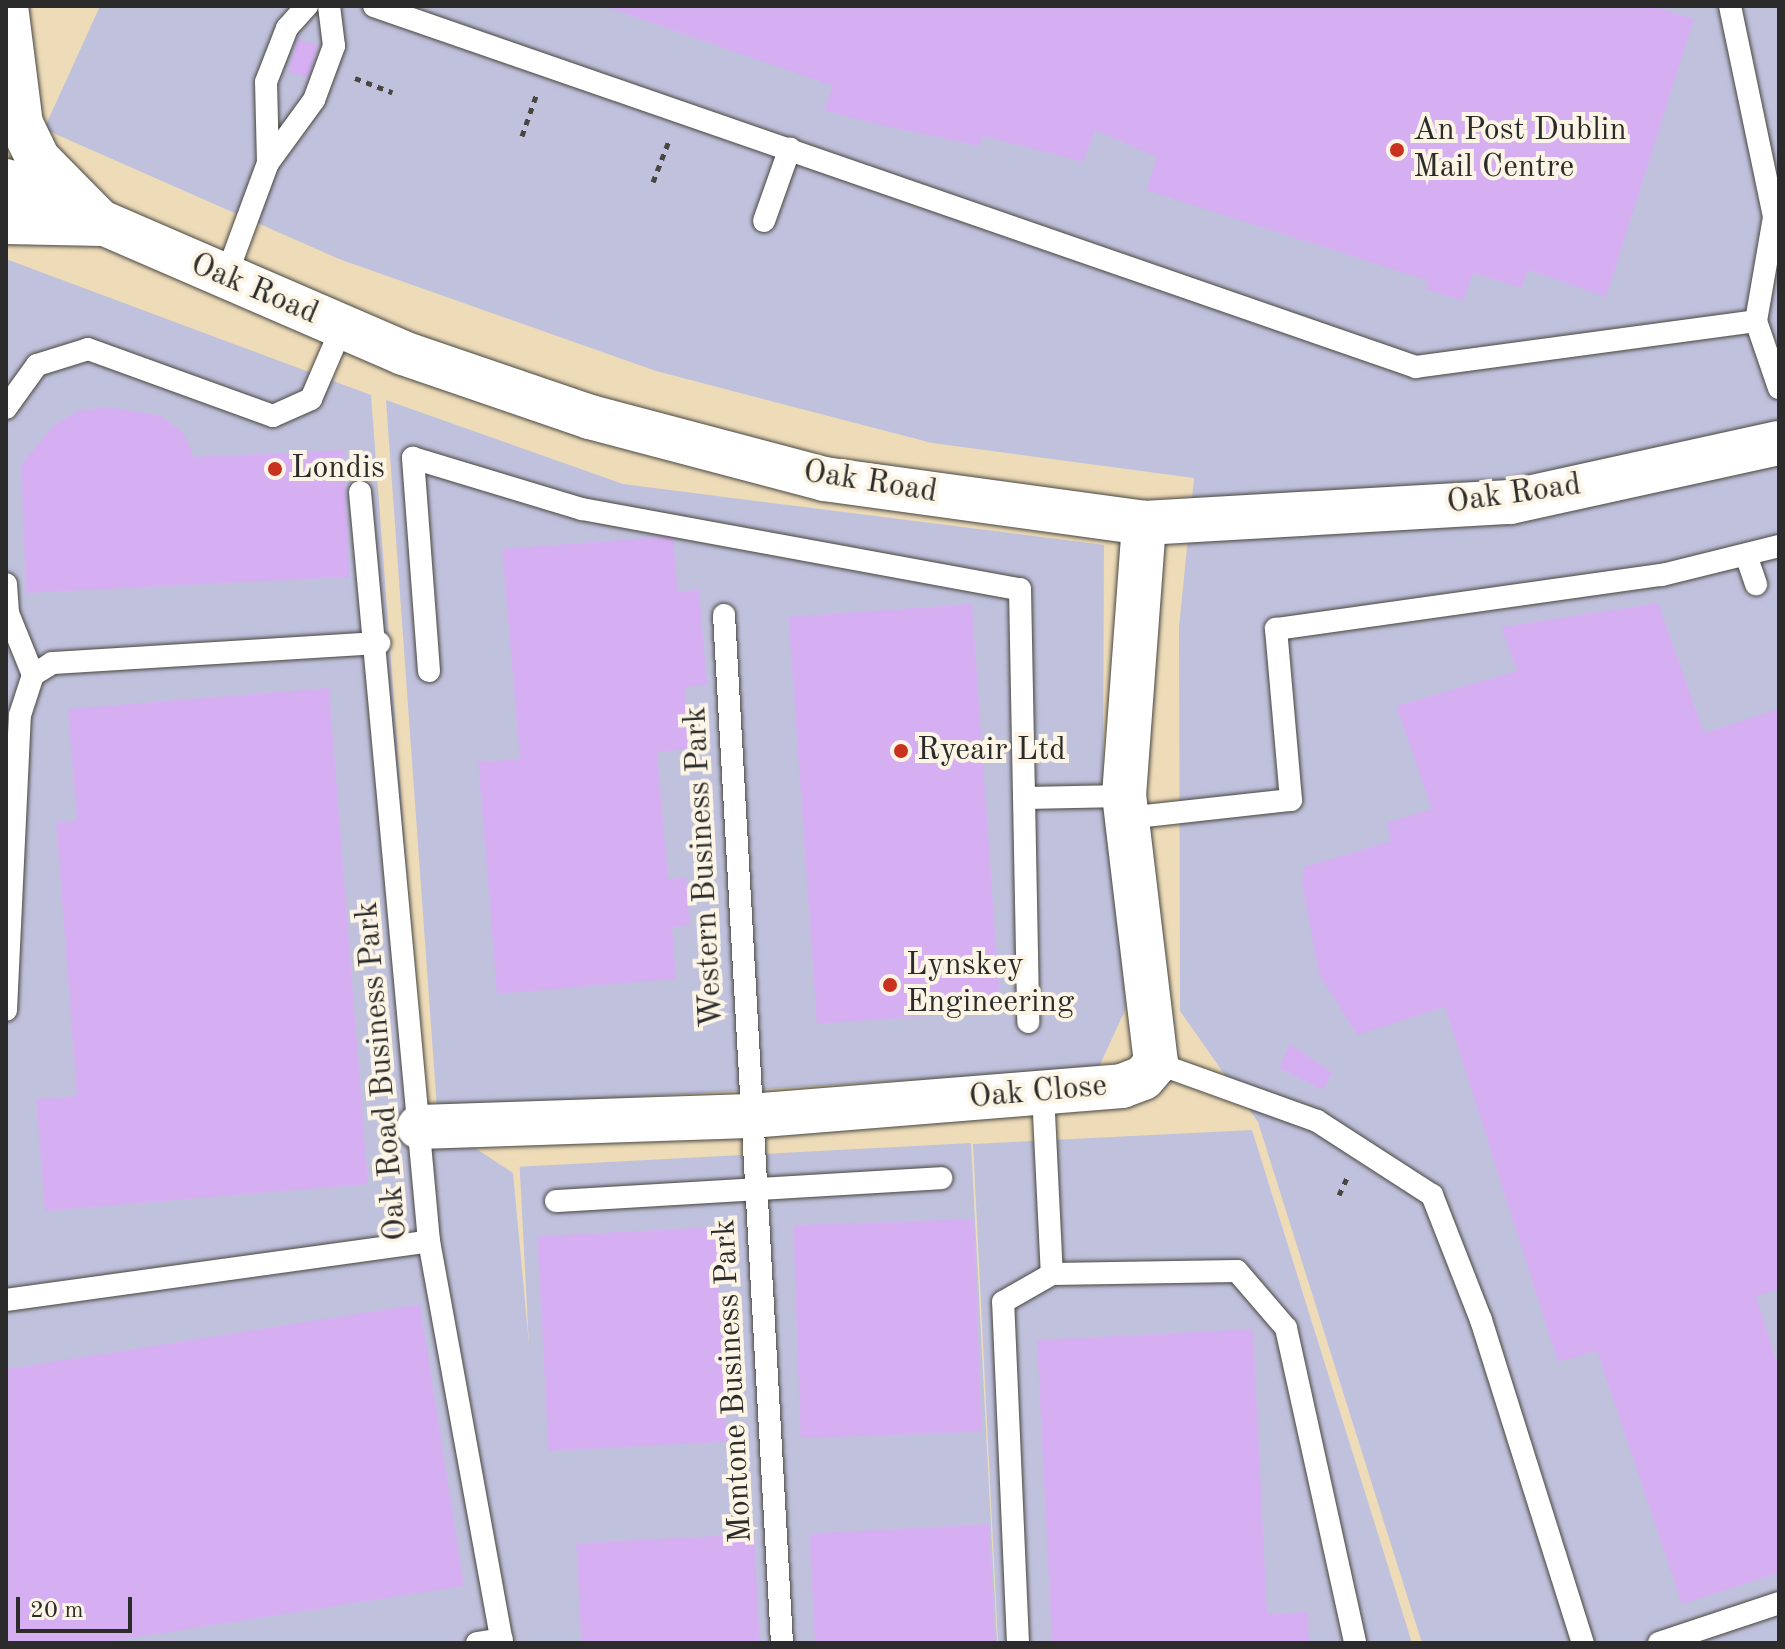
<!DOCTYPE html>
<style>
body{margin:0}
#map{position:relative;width:1785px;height:1649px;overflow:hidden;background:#eedcb9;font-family:"Old Standard TT",serif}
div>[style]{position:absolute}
.industrial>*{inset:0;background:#c0c2dd;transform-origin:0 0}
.building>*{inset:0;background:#d5aff2;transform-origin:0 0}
.path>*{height:5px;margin-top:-2.5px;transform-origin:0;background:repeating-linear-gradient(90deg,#484640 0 6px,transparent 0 12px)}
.roads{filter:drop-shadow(0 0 2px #484640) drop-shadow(0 0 2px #484640)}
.lane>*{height:22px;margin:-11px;padding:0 11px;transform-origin:11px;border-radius:11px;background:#fff}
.street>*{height:44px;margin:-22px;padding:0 22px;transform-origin:22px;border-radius:22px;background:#fff}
.secondary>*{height:44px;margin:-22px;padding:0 22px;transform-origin:22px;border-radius:22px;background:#fff}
.dots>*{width:22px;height:22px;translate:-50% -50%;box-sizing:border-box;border:4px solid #fcf5e5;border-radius:50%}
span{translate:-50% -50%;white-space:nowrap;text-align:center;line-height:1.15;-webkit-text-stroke:8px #fcf5e5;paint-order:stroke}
.poi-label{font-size:32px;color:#2b2b2b}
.left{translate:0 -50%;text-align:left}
.street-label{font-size:32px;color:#2b2b2b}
.frame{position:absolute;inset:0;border:8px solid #2b2b2b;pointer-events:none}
.scale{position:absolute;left:16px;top:1597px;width:116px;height:36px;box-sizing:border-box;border:4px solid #2b2b2b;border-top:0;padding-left:10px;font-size:24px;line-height:28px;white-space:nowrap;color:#2b2b2b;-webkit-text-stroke:6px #fcf5e5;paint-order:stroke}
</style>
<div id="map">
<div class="industrial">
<i style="clip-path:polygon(100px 6px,1779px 6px,1779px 1643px,1422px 1643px,1258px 1122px,1180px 1011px,1179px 627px,1194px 478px,932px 443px,656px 371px,339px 259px,44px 129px)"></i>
<i style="clip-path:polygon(6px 259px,371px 395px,425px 1115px,513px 1173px,557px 1643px,6px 1643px)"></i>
<i style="clip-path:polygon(386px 400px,623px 484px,1104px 545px,1103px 782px,1126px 1008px,1098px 1069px,437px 1109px)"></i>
<i style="clip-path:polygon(1252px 1130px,1412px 1643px,998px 1643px,973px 1144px)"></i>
<i style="left:971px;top:1143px;width:501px;height:452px;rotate:87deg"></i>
</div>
<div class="building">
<i style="clip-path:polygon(603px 6px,1652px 6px,1694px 19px,1606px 297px,1528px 270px,1521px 288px,1473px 273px,1463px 301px,1425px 289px,1429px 281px,1146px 190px,1157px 157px,1095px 130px,1083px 162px,983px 136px,979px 146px,871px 123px,824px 110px,833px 86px)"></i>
<i style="left:298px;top:39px;width:21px;height:34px;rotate:17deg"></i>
<i style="clip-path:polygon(106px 407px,159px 415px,183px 432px,194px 457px,344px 450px,349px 577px,26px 593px,21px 465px,54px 425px,78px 411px)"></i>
<i style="clip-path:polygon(673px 536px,678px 591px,699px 590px,707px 685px,685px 687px,691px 749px,657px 752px,668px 879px,686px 877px,690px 926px,672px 927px,676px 979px,497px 994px,478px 762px,520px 759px,502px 549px)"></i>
<i style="clip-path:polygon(1658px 603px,1704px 733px,1779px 709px,1779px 1289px,1756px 1296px,1779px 1369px,1779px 1573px,1682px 1604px,1597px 1351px,1558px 1362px,1445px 1007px,1357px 1035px,1319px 974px,1302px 885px,1304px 867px,1391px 841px,1387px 823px,1432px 809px,1396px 706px,1517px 671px,1501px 627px)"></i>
<i style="left:972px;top:604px;width:408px;height:184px;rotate:86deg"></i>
<i style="clip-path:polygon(329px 688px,368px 1184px,45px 1211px,36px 1099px,77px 1096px,56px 822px,77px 820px,68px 709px)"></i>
<i style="clip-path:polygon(1290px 1044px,1332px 1072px,1323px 1090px,1279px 1068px)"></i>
<i style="left:974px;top:1219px;width:213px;height:181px;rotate:88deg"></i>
<i style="left:716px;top:1227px;width:215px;height:179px;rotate:87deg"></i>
<i style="clip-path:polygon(420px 1304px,464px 1586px,98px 1643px,6px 1643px,6px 1369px)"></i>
<i style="clip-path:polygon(1253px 1329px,1267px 1614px,1308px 1612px,1309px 1643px,1052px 1643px,1037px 1340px)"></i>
<i style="left:989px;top:1524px;width:119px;height:180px;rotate:87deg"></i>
<i style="left:754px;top:1534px;width:109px;height:178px;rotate:87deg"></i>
</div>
<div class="path">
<i style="left:355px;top:78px;width:40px;rotate:21deg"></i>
<i style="left:522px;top:136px;width:46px;rotate:-70.8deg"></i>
<i style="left:653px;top:182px;width:47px;rotate:-68.9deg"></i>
<i style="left:1339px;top:1195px;width:23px;rotate:-65deg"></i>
</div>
<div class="roads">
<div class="lane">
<i style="left:374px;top:6px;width:1103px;rotate:19.11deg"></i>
<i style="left:1416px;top:367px;width:343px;rotate:-7.7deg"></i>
<i style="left:1730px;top:6px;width:216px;rotate:78.2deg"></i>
<i style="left:1774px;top:217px;width:106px;rotate:99.8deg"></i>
<i style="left:1756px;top:321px;width:71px;rotate:71.1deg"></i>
<i style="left:268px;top:163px;width:81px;rotate:-91.4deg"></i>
<i style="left:266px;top:82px;width:58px;rotate:-68.7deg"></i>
<i style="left:287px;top:28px;width:30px;rotate:-48deg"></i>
<i style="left:764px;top:221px;width:77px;rotate:-70.4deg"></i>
<i style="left:225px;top:279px;width:124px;rotate:-69.7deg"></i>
<i style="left:268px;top:163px;width:78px;rotate:-53.9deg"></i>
<i style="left:314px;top:100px;width:58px;rotate:-69.7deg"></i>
<i style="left:334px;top:46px;width:40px;rotate:-97.1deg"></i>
<i style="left:6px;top:408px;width:53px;rotate:-54.2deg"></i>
<i style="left:37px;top:365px;width:53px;rotate:-17.4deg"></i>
<i style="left:88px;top:349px;width:197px;rotate:19.9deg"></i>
<i style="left:273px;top:416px;width:42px;rotate:-24.1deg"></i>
<i style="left:311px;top:399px;width:78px;rotate:-66.7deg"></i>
<i style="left:360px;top:492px;width:752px;rotate:84.74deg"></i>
<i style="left:429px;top:1241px;width:409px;rotate:79.7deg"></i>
<i style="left:1746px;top:555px;width:31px;rotate:71deg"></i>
<i style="left:6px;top:584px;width:29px;rotate:86deg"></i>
<i style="left:8px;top:613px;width:67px;rotate:68deg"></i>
<i style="left:724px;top:615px;width:1030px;rotate:86.77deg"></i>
<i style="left:429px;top:671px;width:214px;rotate:-94.3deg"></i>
<i style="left:413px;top:458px;width:177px;rotate:16.8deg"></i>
<i style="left:582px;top:509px;width:445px;rotate:10.4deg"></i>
<i style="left:1020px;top:589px;width:433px;rotate:88.9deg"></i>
<i style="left:1025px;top:798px;width:99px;rotate:-1.2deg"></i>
<i style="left:1127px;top:818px;width:165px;rotate:-6.3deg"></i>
<i style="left:1291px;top:800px;width:172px;rotate:-95deg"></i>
<i style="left:1276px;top:629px;width:390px;rotate:-8deg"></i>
<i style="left:1662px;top:575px;width:121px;rotate:-13.9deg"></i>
<i style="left:6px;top:1010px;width:295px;rotate:-87.3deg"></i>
<i style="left:20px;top:715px;width:42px;rotate:-72deg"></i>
<i style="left:33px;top:675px;width:22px;rotate:-32deg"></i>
<i style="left:52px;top:663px;width:328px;rotate:-3.5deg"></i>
<i style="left:1156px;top:1063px;width:171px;rotate:19.8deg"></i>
<i style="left:1317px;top:1121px;width:137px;rotate:32.8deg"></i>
<i style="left:1432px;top:1195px;width:134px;rotate:68.6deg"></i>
<i style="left:1481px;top:1320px;width:339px;rotate:72.5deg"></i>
<i style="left:1043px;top:1093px;width:181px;rotate:87.2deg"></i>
<i style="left:556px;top:1201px;width:386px;rotate:-3.4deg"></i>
<i style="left:6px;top:1300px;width:427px;rotate:-7.9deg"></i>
<i style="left:477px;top:1643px;width:25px;rotate:-9deg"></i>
<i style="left:1018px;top:1643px;width:341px;rotate:-92.5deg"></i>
<i style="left:1003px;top:1302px;width:56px;rotate:-29.7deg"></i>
<i style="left:1052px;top:1274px;width:185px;rotate:-0.9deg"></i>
<i style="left:1237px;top:1271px;width:75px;rotate:49.3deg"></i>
<i style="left:1286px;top:1328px;width:322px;rotate:77.6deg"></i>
<i style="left:1659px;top:1643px;width:126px;rotate:-18.4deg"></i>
</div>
<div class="street">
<i style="left:6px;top:181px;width:433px;rotate:23.4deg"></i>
<i style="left:403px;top:353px;width:198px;rotate:18.9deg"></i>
<i style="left:590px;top:417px;width:242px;rotate:14.8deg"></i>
<i style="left:824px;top:479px;width:323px;rotate:7.8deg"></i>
<i style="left:1144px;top:523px;width:367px;rotate:-3.3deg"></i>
<i style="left:1510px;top:502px;width:275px;rotate:-12.4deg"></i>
<i style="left:419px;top:1127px;width:331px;rotate:-1.9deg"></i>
<i style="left:750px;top:1116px;width:373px;rotate:-4.6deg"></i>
<i style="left:1122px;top:1086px;width:22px;rotate:-21deg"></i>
<i style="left:1143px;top:1078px;width:20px;rotate:-49deg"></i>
<i style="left:1156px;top:1063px;width:269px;rotate:-96.8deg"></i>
<i style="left:1124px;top:796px;width:274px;rotate:-85.8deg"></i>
</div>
<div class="secondary">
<i style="left:6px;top:6px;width:119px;rotate:82.8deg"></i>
<i style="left:21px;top:124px;width:39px;rotate:64deg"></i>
<i style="left:38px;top:159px;width:91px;rotate:45.4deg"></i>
<i style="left:6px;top:222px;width:96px;rotate:1.2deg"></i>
</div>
</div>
<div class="dots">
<i style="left:1397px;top:150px;background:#c8321e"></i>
<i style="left:275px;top:469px;background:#c8321e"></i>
<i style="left:901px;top:751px;background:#c8321e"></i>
<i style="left:890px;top:985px;background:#c8321e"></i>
</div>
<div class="poi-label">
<span class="left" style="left:1413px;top:150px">An Post Dublin<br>Mail Centre</span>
<span class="left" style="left:291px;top:469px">Londis</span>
<span class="left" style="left:917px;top:751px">Ryeair Ltd</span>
<span class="left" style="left:906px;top:985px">Lynskey<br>Engineering</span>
</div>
<div class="street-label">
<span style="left:254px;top:290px;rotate:23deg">Oak Road</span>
<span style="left:870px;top:483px;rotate:9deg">Oak Road</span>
<span style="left:1514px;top:495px;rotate:-8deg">Oak Road</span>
<span style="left:705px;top:867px;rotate:-93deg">Western Business Park</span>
<span style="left:383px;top:1071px;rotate:-95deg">Oak Road Business Park</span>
<span style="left:1038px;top:1093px;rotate:-5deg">Oak Close</span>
<span style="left:734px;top:1381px;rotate:-93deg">Montone Business Park</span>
</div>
<div class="frame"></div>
<div class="scale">20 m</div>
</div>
